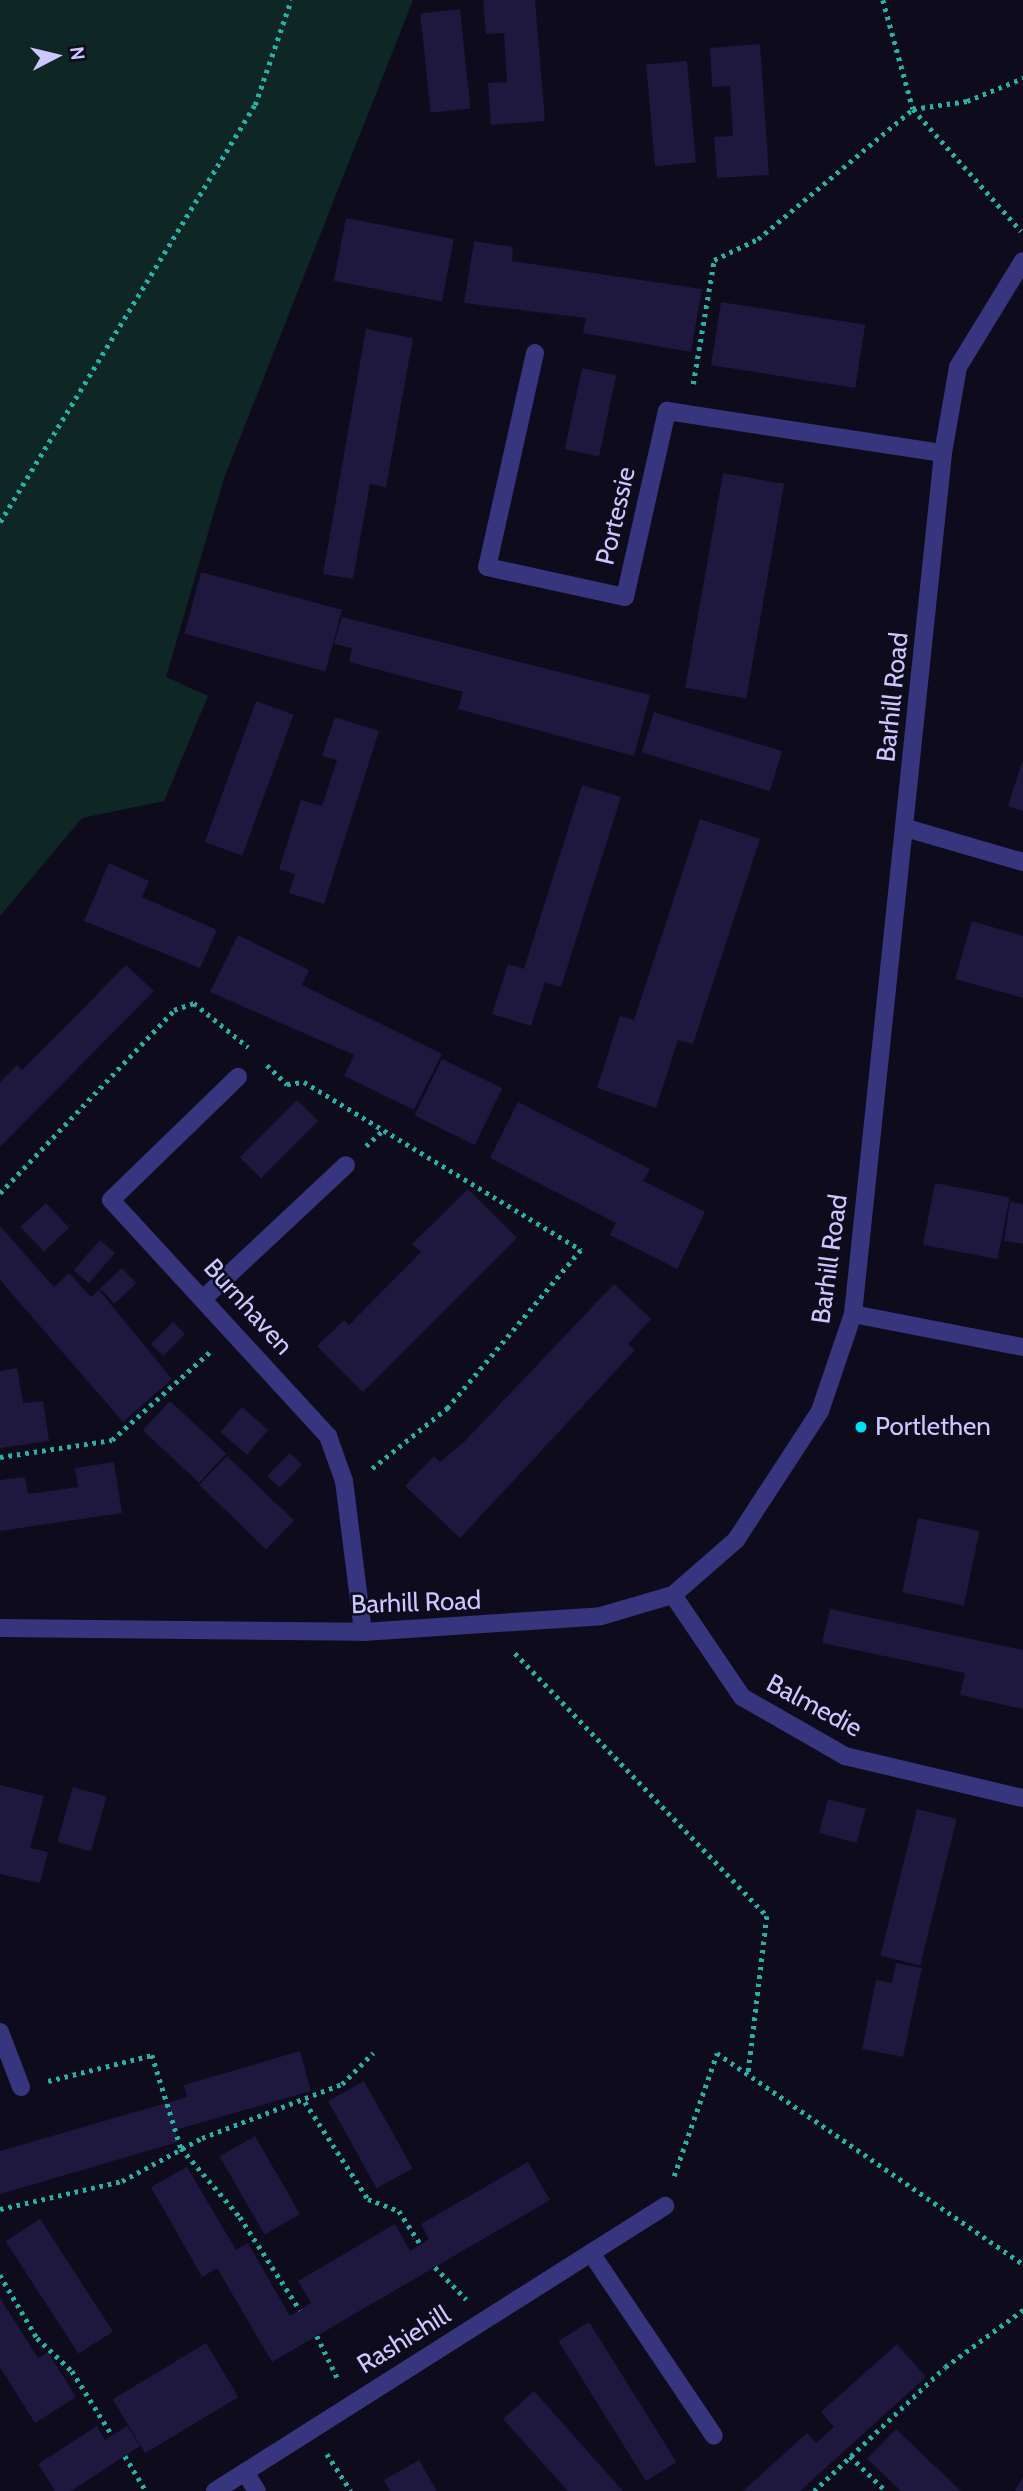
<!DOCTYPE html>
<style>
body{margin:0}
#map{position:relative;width:1023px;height:2491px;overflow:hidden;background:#0e0b1d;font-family:Cabin,sans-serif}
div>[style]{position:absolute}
.green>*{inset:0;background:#0e2725}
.building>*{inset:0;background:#1e173e;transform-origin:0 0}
.path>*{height:4.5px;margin-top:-2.25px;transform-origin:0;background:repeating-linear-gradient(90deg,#2ab0a4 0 3.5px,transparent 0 8.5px)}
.service>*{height:18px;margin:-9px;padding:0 9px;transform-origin:9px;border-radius:9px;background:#36357d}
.minor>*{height:18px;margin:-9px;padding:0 9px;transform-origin:9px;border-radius:9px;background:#36357d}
.tertiary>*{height:18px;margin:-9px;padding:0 9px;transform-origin:9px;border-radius:9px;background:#36357d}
.dots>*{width:19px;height:19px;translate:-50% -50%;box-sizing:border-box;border:4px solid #0e0b1d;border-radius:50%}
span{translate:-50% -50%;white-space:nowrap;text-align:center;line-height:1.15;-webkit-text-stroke:5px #0e0b1d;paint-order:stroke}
.street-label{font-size:26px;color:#ccc7ff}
.poi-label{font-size:26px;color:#ccc7ff}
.left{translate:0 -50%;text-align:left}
.north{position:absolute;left:21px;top:21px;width:70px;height:70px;-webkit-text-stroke:5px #0e0b1d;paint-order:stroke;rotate:83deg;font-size:19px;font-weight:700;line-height:28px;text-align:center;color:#ccc7ff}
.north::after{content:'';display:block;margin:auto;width:24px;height:32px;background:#ccc7ff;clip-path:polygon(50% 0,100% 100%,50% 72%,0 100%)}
</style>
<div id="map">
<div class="green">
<i style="clip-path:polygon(0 0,413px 0,224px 478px,166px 677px,208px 696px,164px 801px,82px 818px,0 916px)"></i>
</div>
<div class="building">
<i style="clip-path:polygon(483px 0,535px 0,545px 121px,491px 125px,488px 83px,507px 82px,504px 33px,486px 34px)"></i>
<i style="left:460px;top:9px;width:100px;height:40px;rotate:84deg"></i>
<i style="clip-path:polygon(760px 44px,769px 175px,717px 178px,714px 137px,733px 136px,730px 86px,712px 87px,710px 48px)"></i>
<i style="left:687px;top:61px;width:102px;height:41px;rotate:85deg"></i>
<i style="left:346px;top:218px;width:110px;height:64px;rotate:11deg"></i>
<i style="clip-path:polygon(474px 241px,513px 247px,512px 261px,702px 289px,691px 352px,583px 333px,586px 318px,464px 303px)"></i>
<i style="left:721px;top:302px;width:146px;height:64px;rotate:9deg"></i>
<i style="clip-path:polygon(366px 329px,413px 338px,386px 487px,370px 484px,353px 579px,323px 574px)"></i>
<i style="left:582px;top:368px;width:35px;height:83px;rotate:12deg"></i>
<i style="left:723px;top:473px;width:62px;height:218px;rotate:10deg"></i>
<i style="left:201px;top:572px;width:146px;height:64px;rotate:15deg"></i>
<i style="clip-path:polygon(342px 617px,650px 695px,634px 756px,458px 709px,463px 692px,349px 662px,352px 648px,334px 644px)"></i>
<i style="left:256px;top:701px;width:40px;height:150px;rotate:20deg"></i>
<i style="left:654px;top:712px;width:134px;height:42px;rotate:17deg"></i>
<i style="clip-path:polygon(335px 717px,379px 731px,324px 904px,289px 893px,295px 874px,279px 869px,301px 800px,322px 806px,337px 760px,322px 756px)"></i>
<i style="clip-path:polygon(1022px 762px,1023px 762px,1023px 811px,1008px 806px)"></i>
<i style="clip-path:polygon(582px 785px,621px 797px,561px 987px,545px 982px,531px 1026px,492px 1014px,508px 964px,524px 969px)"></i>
<i style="clip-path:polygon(700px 819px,760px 839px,693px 1044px,678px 1040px,656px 1108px,597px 1088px,620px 1016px,634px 1020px)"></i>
<i style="clip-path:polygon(109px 863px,149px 881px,142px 897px,217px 930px,200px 968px,84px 921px)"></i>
<i style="clip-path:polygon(972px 921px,1023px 936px,1023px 998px,955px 979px)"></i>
<i style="clip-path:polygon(238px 935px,309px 970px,302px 985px,442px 1054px,414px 1110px,344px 1076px,354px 1055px,210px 992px)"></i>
<i style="clip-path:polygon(126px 965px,154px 991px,0 1147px,0 1082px,17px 1065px,22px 1070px)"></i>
<i style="left:442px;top:1059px;width:67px;height:63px;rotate:26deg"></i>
<i style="left:297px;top:1100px;width:30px;height:81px;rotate:45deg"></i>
<i style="clip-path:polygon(518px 1102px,650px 1169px,643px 1181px,705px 1212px,677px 1269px,610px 1235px,616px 1223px,490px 1158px)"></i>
<i style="left:935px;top:1183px;width:76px;height:63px;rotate:11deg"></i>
<i style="clip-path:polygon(468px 1189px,517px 1238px,363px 1392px,317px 1346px,344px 1320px,349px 1325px,421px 1252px,412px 1244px)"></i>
<i style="clip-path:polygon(1010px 1202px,1023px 1204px,1023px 1244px,1004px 1241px)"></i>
<i style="left:46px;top:1203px;width:34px;height:35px;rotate:47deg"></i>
<i style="clip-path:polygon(0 1226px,54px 1287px,69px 1273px,91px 1297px,99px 1290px,172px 1379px,123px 1422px,0 1280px)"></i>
<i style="left:100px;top:1240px;width:20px;height:40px;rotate:41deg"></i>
<i style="left:122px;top:1268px;width:21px;height:30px;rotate:47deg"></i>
<i style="clip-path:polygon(614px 1284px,651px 1319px,628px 1344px,635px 1350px,460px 1538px,405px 1486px,434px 1456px,440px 1462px,466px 1440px)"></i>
<i style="left:173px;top:1322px;width:17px;height:31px;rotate:45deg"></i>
<i style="clip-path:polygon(17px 1368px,23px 1403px,43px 1401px,49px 1441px,0 1448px,0 1371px)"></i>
<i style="left:170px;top:1401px;width:77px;height:40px;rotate:43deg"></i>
<i style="left:242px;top:1407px;width:35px;height:33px;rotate:41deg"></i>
<i style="left:290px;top:1453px;width:17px;height:32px;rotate:45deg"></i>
<i style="left:227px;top:1456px;width:93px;height:40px;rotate:44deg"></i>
<i style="clip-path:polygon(114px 1462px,122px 1513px,0 1531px,0 1480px,25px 1477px,28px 1494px,78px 1487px,75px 1468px)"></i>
<i style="left:918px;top:1518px;width:63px;height:76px;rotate:12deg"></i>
<i style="clip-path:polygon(830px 1609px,1023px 1650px,1023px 1709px,960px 1695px,965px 1673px,822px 1643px)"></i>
<i style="clip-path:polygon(0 1785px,44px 1796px,30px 1848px,48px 1852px,40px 1883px,0 1874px)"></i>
<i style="left:73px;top:1787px;width:35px;height:57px;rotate:16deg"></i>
<i style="left:828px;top:1799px;width:39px;height:35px;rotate:15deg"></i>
<i style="left:917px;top:1809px;width:41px;height:151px;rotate:14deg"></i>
<i style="clip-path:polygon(896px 1963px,922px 1968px,903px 2057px,862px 2049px,876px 1980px,892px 1983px)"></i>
<i style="clip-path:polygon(300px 2051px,311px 2091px,175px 2130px,178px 2142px,0 2194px,0 2151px,187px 2097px,184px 2085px)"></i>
<i style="left:364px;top:2081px;width:100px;height:41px;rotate:61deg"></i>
<i style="left:255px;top:2136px;width:90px;height:41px;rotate:60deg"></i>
<i style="clip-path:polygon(528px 2162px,550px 2200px,272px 2362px,217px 2268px,202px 2277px,151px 2187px,187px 2167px,236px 2250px,248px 2243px,290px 2316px,311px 2303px,298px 2281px,395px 2224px,410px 2251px,429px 2239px,421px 2224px)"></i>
<i style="left:40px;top:2219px;width:134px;height:41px;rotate:57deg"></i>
<i style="clip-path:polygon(0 2298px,38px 2358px,48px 2352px,76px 2397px,35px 2423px,0 2367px)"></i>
<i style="left:589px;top:2322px;width:165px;height:36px;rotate:58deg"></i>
<i style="left:206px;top:2343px;width:63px;height:109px;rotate:59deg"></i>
<i style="clip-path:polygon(897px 2344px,926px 2377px,800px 2491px,743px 2491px,807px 2433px,816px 2443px,834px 2427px,821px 2412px)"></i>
<i style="clip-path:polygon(534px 2391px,623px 2491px,568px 2491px,503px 2419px)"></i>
<i style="clip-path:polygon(97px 2426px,105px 2440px,127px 2426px,140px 2446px,71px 2491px,55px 2491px,38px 2464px)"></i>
<i style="clip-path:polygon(896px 2429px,961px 2491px,901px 2491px,867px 2459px)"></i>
<i style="clip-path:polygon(419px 2460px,437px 2491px,390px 2491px,384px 2480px)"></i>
<i style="clip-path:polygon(1023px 2477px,1023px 2491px,1015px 2491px)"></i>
</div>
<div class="path">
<i style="left:883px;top:0;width:113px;rotate:74.6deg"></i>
<i style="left:913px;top:109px;width:163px;rotate:48.5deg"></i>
<i style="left:693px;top:384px;width:126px;rotate:-80.4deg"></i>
<i style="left:714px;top:260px;width:49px;rotate:-25.5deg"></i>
<i style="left:758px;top:239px;width:202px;rotate:-40deg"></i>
<i style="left:913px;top:109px;width:55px;rotate:-8.4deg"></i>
<i style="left:967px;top:101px;width:61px;rotate:-22.3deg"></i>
<i style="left:0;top:522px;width:489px;rotate:-58.6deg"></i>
<i style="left:255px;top:105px;width:111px;rotate:-71.1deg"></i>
<i style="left:267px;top:1065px;width:28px;rotate:44deg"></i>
<i style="left:287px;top:1084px;width:17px;rotate:-7deg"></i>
<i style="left:304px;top:1082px;width:324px;rotate:31.2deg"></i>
<i style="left:581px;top:1250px;width:207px;rotate:130.1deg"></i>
<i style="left:448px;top:1408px;width:99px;rotate:141.2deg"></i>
<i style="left:366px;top:1146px;width:23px;rotate:-43deg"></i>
<i style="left:0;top:1193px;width:253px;rotate:-46.4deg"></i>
<i style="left:174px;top:1010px;width:21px;rotate:-19deg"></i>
<i style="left:194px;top:1003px;width:70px;rotate:39.2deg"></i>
<i style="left:0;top:1457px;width:113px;rotate:-8.6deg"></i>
<i style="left:112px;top:1440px;width:135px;rotate:-42deg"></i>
<i style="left:515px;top:1653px;width:364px;rotate:46.2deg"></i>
<i style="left:767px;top:1916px;width:160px;rotate:96.8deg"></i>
<i style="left:48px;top:2081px;width:107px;rotate:-14deg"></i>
<i style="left:152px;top:2055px;width:97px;rotate:72.7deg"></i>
<i style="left:181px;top:2148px;width:91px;rotate:49.5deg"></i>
<i style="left:240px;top:2217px;width:111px;rotate:57.2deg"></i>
<i style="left:305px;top:2102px;width:116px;rotate:57deg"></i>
<i style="left:368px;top:2199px;width:33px;rotate:21deg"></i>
<i style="left:399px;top:2211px;width:40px;rotate:57.1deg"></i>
<i style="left:674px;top:2176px;width:130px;rotate:-70.7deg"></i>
<i style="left:717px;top:2053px;width:372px;rotate:34.6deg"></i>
<i style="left:0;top:2209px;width:125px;rotate:-12.9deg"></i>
<i style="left:122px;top:2181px;width:91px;rotate:-28.3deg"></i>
<i style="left:202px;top:2138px;width:150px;rotate:-21.1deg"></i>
<i style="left:342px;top:2084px;width:44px;rotate:-45deg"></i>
<i style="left:435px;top:2267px;width:45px;rotate:45.9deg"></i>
<i style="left:0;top:2275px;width:73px;rotate:59.6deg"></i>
<i style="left:37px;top:2338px;width:48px;rotate:43.3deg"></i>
<i style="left:72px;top:2371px;width:75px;rotate:58deg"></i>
<i style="left:317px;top:2336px;width:48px;rotate:64deg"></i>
<i style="left:327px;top:2454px;width:44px;rotate:57deg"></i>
<i style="left:125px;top:2456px;width:41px;rotate:59deg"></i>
<i style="left:850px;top:2456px;width:50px;rotate:44.2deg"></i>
<i style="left:814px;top:2491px;width:180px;rotate:-43.4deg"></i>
<i style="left:945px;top:2367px;width:97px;rotate:-36.2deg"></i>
</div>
<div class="service">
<i style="left:111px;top:1200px;width:177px;rotate:-44.1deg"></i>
<i style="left:205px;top:1297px;width:193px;rotate:-43.1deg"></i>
</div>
<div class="minor">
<i style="left:535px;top:353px;width:219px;rotate:102.6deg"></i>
<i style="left:487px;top:567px;width:141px;rotate:12.3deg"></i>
<i style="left:625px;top:597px;width:191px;rotate:-77.3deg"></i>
<i style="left:667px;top:411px;width:279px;rotate:8.7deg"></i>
<i style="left:906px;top:828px;width:122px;rotate:16.2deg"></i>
<i style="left:111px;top:1200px;width:321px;rotate:47.4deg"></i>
<i style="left:328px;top:1436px;width:48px;rotate:70.4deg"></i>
<i style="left:344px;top:1481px;width:152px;rotate:82.8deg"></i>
<i style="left:853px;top:1314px;width:173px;rotate:11deg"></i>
<i style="left:673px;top:1595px;width:123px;rotate:55.9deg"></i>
<i style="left:742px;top:1697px;width:119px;rotate:29.8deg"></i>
<i style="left:845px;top:1756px;width:183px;rotate:13.3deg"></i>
<i style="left:0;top:2032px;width:59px;rotate:69.1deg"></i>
<i style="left:591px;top:2253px;width:220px;rotate:56.1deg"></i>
<i style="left:245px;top:2472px;width:22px;rotate:58deg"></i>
<i style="left:215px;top:2491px;width:533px;rotate:-32.35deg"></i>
</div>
<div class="tertiary">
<i style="left:0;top:1628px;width:363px;rotate:0.6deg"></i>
<i style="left:363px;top:1632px;width:239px;rotate:-3.8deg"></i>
<i style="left:601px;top:1616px;width:75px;rotate:-16.3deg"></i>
<i style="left:673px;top:1595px;width:84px;rotate:-41.1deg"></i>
<i style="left:736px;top:1540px;width:154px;rotate:-56.9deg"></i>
<i style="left:820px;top:1411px;width:102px;rotate:-71.2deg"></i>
<i style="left:853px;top:1314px;width:866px;rotate:-84.03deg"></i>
<i style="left:943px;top:453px;width:87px;rotate:-80.1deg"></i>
<i style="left:958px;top:367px;width:124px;rotate:-58.5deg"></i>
</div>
<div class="dots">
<i style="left:861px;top:1427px;background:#00e1f2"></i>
</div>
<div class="street-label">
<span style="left:616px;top:516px;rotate:-77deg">Portessie</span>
<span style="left:893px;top:697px;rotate:-84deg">Barhill Road</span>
<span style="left:830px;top:1259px;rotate:-82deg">Barhill Road</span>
<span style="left:248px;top:1307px;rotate:48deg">Burnhaven</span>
<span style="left:416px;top:1603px;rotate:-2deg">Barhill Road</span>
<span style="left:814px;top:1706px;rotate:28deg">Balmedie</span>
<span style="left:404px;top:2340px;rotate:-32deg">Rashiehill</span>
</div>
<div class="poi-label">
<span class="left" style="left:875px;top:1427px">Portlethen</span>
</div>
<div class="north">N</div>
</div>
